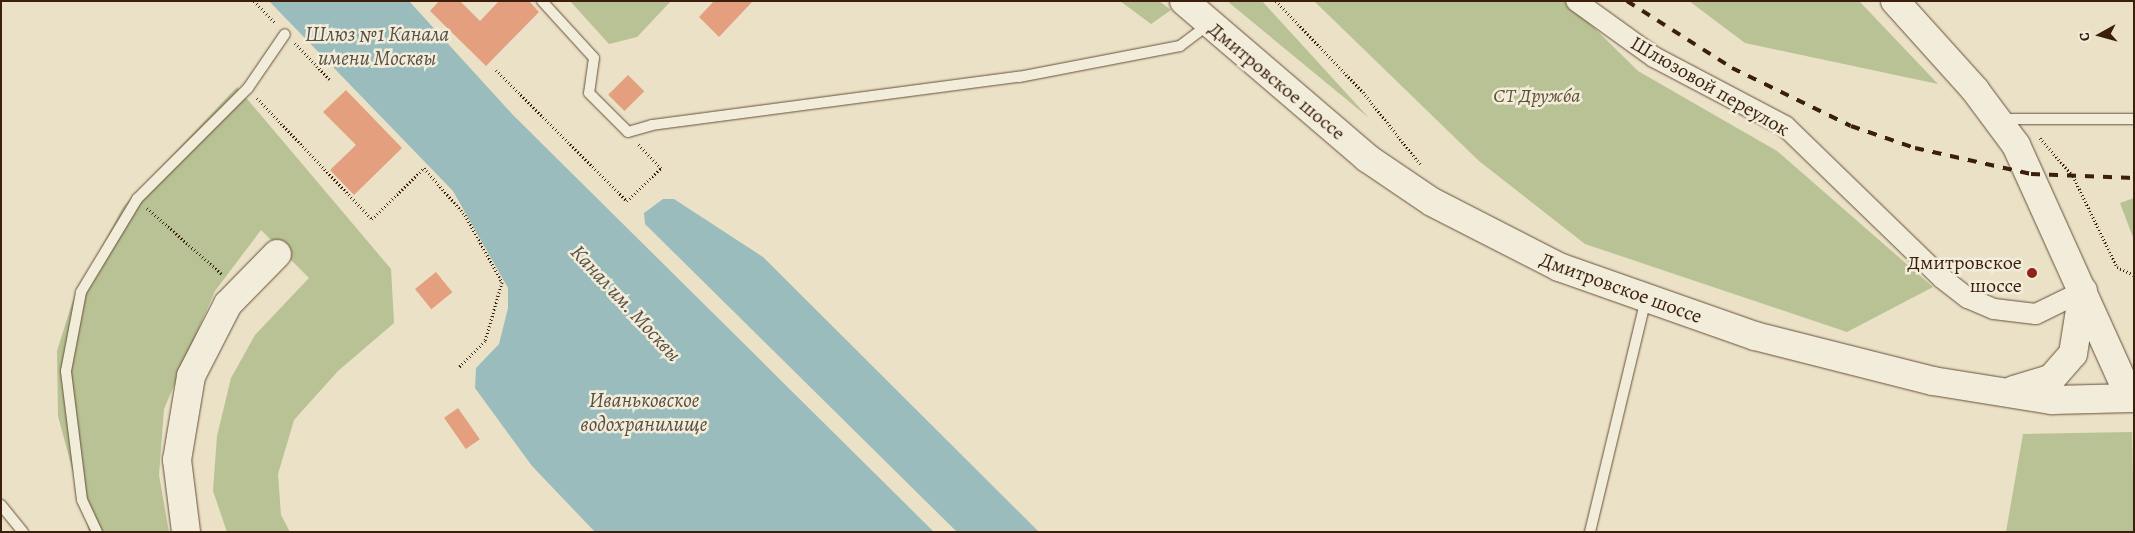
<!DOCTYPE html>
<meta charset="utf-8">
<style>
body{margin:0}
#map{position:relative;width:2135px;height:533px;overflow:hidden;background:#ebe1c6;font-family:Alegreya,serif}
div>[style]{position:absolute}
.green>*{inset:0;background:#b8c294}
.water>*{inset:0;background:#9abcbc}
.building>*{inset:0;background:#e49f7f;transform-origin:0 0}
.path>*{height:3px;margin-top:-1.5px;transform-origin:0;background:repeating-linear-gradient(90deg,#3b1f0c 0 1px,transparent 0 3.5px)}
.roads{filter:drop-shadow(0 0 1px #67503a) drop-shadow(0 0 1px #67503a)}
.lane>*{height:10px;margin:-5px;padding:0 5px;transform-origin:5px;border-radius:5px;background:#f2ecda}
.street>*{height:20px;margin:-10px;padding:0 10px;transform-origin:10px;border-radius:10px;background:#f2ecda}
.secondary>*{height:28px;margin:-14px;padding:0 14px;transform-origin:14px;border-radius:14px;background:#f2ecda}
.rail>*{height:4px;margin-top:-2px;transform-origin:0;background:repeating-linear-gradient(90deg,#3b1f0c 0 9px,transparent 0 18px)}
.dots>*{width:14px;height:14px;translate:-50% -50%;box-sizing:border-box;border:2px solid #f2ecda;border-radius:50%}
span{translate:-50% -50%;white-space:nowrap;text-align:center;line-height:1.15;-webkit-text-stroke:5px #f2ecda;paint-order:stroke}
.street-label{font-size:20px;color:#3b1f0c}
.park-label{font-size:20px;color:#605035;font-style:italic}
.poi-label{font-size:20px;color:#3b1f0c}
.right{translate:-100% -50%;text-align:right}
.water-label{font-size:21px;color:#584e41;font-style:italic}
.frame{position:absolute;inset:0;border:2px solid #3b1f0c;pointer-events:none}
.north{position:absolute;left:2075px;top:10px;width:50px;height:50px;-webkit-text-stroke:4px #f2ecda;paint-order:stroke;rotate:263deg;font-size:14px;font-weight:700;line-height:20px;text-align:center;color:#3b1f0c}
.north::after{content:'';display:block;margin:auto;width:18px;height:22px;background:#3b1f0c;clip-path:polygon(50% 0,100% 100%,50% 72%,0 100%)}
</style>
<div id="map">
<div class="green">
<i style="clip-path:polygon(570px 1px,671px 1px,637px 37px,609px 44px)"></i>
<i style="clip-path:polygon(1120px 1px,1159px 1px,1171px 10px,1151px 24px)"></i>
<i style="clip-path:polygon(1227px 1px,1262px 1px,1369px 118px)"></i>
<i style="clip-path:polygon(1314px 1px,1567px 1px,1638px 71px,1777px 151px,1933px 287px,1847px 332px,1585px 244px,1479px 161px)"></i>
<i style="clip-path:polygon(1689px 1px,1859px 1px,1938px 84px,1745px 43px)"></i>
<i style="clip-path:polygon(237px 87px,391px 269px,394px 323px,338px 371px,294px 420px,278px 474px,281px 515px,290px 532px,227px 532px,213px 491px,217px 436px,231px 378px,255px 335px,309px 278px,261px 230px,215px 291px,164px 409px,159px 475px,169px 532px,89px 532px,58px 416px,57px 351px,72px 303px,123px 207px)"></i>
<i style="clip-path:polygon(2134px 198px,2134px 240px,2120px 203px)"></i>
<i style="clip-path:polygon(2132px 432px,2134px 532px,2006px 532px,2023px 434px)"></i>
</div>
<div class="water">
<i style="clip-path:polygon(269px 1px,409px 1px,513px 115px,934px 532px,595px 532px,532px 466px,475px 388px,476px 368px,499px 344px,508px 308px,508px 288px,453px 191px)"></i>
<i style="clip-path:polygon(663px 199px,674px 199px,763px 257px,1039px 532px,957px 532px,645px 224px,644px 213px)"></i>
</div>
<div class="building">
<i style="clip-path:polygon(439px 1px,460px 1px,480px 21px,499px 1px,529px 1px,539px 12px,486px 66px,430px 11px)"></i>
<i style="clip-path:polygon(714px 1px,753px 1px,719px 37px,699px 17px)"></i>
<i style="left:628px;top:75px;width:23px;height:28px;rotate:45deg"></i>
<i style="clip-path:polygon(346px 90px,402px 148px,354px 195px,330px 170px,356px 145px,323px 112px)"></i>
<i style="left:436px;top:272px;width:26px;height:27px;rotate:51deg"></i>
<i style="left:458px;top:408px;width:38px;height:17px;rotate:55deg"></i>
</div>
<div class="path">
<i style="left:254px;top:1px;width:30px;rotate:46deg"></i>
<i style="left:1276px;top:1px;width:126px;rotate:46.3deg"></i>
<i style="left:1363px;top:92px;width:92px;rotate:51.6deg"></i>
<i style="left:295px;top:43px;width:50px;rotate:46.6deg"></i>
<i style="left:496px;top:70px;width:185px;rotate:45deg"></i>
<i style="left:627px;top:201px;width:47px;rotate:-44.1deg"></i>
<i style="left:661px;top:168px;width:33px;rotate:-134deg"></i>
<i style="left:257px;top:98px;width:167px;rotate:46.5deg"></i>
<i style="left:372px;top:219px;width:73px;rotate:-44.4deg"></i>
<i style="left:424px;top:168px;width:62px;rotate:48.9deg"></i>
<i style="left:465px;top:215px;width:77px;rotate:61.1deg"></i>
<i style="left:502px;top:282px;width:61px;rotate:106.1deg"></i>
<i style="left:485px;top:341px;width:37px;rotate:135deg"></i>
<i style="left:2040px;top:138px;width:50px;rotate:49deg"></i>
<i style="left:2073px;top:176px;width:101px;rotate:64.2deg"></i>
<i style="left:2117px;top:267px;width:19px;rotate:25deg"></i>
<i style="left:147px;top:208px;width:101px;rotate:41.4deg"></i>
</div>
<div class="roads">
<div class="lane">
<i style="left:542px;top:1px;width:77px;rotate:47.6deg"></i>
<i style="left:594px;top:58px;width:35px;rotate:98deg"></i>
<i style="left:589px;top:93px;width:55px;rotate:45deg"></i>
<i style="left:628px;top:132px;width:25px;rotate:-16deg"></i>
<i style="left:652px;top:125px;width:370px;rotate:-7.5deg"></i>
<i style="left:1019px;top:77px;width:164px;rotate:-10.9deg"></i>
<i style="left:1180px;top:46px;width:36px;rotate:-37deg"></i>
<i style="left:2002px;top:119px;width:132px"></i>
<i style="left:1px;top:505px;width:35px;rotate:51deg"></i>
<i style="left:97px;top:532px;width:35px;rotate:-115deg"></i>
<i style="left:82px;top:500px;width:130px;rotate:-97.1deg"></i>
<i style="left:66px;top:371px;width:80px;rotate:-79.2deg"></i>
<i style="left:81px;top:292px;width:109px;rotate:-58.9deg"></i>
<i style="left:137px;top:199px;width:157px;rotate:-45deg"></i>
<i style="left:248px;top:88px;width:65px;rotate:-55.6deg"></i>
<i style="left:1590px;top:532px;width:240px;rotate:-76.5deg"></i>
</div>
<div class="street">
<i style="left:1576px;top:1px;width:96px;rotate:35.7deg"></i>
<i style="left:1654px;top:57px;width:148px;rotate:27.8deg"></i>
<i style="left:1785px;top:126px;width:219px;rotate:44.1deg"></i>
<i style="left:1942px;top:278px;width:33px;rotate:38deg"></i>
<i style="left:1968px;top:298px;width:28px;rotate:23deg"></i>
<i style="left:1994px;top:309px;width:42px;rotate:6.8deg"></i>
<i style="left:2036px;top:314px;width:52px;rotate:-26.1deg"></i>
</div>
<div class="secondary">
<i style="left:1184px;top:1px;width:241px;rotate:40.6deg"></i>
<i style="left:1367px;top:158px;width:78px;rotate:34.1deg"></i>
<i style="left:1432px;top:202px;width:143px;rotate:27.1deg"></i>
<i style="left:1559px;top:267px;width:208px;rotate:19.4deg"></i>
<i style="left:1755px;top:336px;width:184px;rotate:14.2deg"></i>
<i style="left:1933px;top:381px;width:121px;rotate:9.1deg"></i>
<i style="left:2052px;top:400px;width:82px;rotate:-1.4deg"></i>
<i style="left:1895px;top:1px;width:120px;rotate:48deg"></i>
<i style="left:1975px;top:90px;width:69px;rotate:53.3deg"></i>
<i style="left:2016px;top:145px;width:277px;rotate:65.7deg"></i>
<i style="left:2014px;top:390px;width:39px;rotate:-17deg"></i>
<i style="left:2051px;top:379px;width:33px;rotate:-49deg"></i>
<i style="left:2073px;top:354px;width:64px;rotate:-81deg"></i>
<i style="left:186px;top:532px;width:73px;rotate:-97.1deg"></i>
<i style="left:177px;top:460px;width:85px;rotate:-80.5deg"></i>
<i style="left:191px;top:376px;width:81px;rotate:-62.8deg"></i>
<i style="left:228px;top:304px;width:70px;rotate:-45.6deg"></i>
</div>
</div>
<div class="rail">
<i style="left:1627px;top:1px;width:125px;rotate:32.5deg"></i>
<i style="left:1732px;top:68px;width:132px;rotate:26deg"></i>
<i style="left:1851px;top:126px;width:68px;rotate:19deg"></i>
<i style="left:1915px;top:148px;width:119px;rotate:12.6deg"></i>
<i style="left:2031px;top:174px;width:103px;rotate:2.2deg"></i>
</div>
<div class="dots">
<i style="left:2032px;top:273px;background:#8f2418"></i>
</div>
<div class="street-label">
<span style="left:1277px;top:81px;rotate:40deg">Дмитровское шоссе</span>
<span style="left:1710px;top:86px;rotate:30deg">Шлюзовой переулок</span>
<span style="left:1621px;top:288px;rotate:20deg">Дмитровское шоссе</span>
</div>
<div class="park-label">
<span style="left:1537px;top:95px">СТ Дружба</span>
</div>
<div class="poi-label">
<span class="right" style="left:2022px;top:274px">Дмитровское<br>шоссе</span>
</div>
<div class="water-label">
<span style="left:377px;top:46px">Шлюз №1 Канала<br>имени Москвы</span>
<span style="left:626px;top:303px;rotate:47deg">Канал им. Москвы</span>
<span style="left:644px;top:412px">Иваньковское<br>водохранилище</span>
</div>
<div class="frame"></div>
<div class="north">С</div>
</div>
